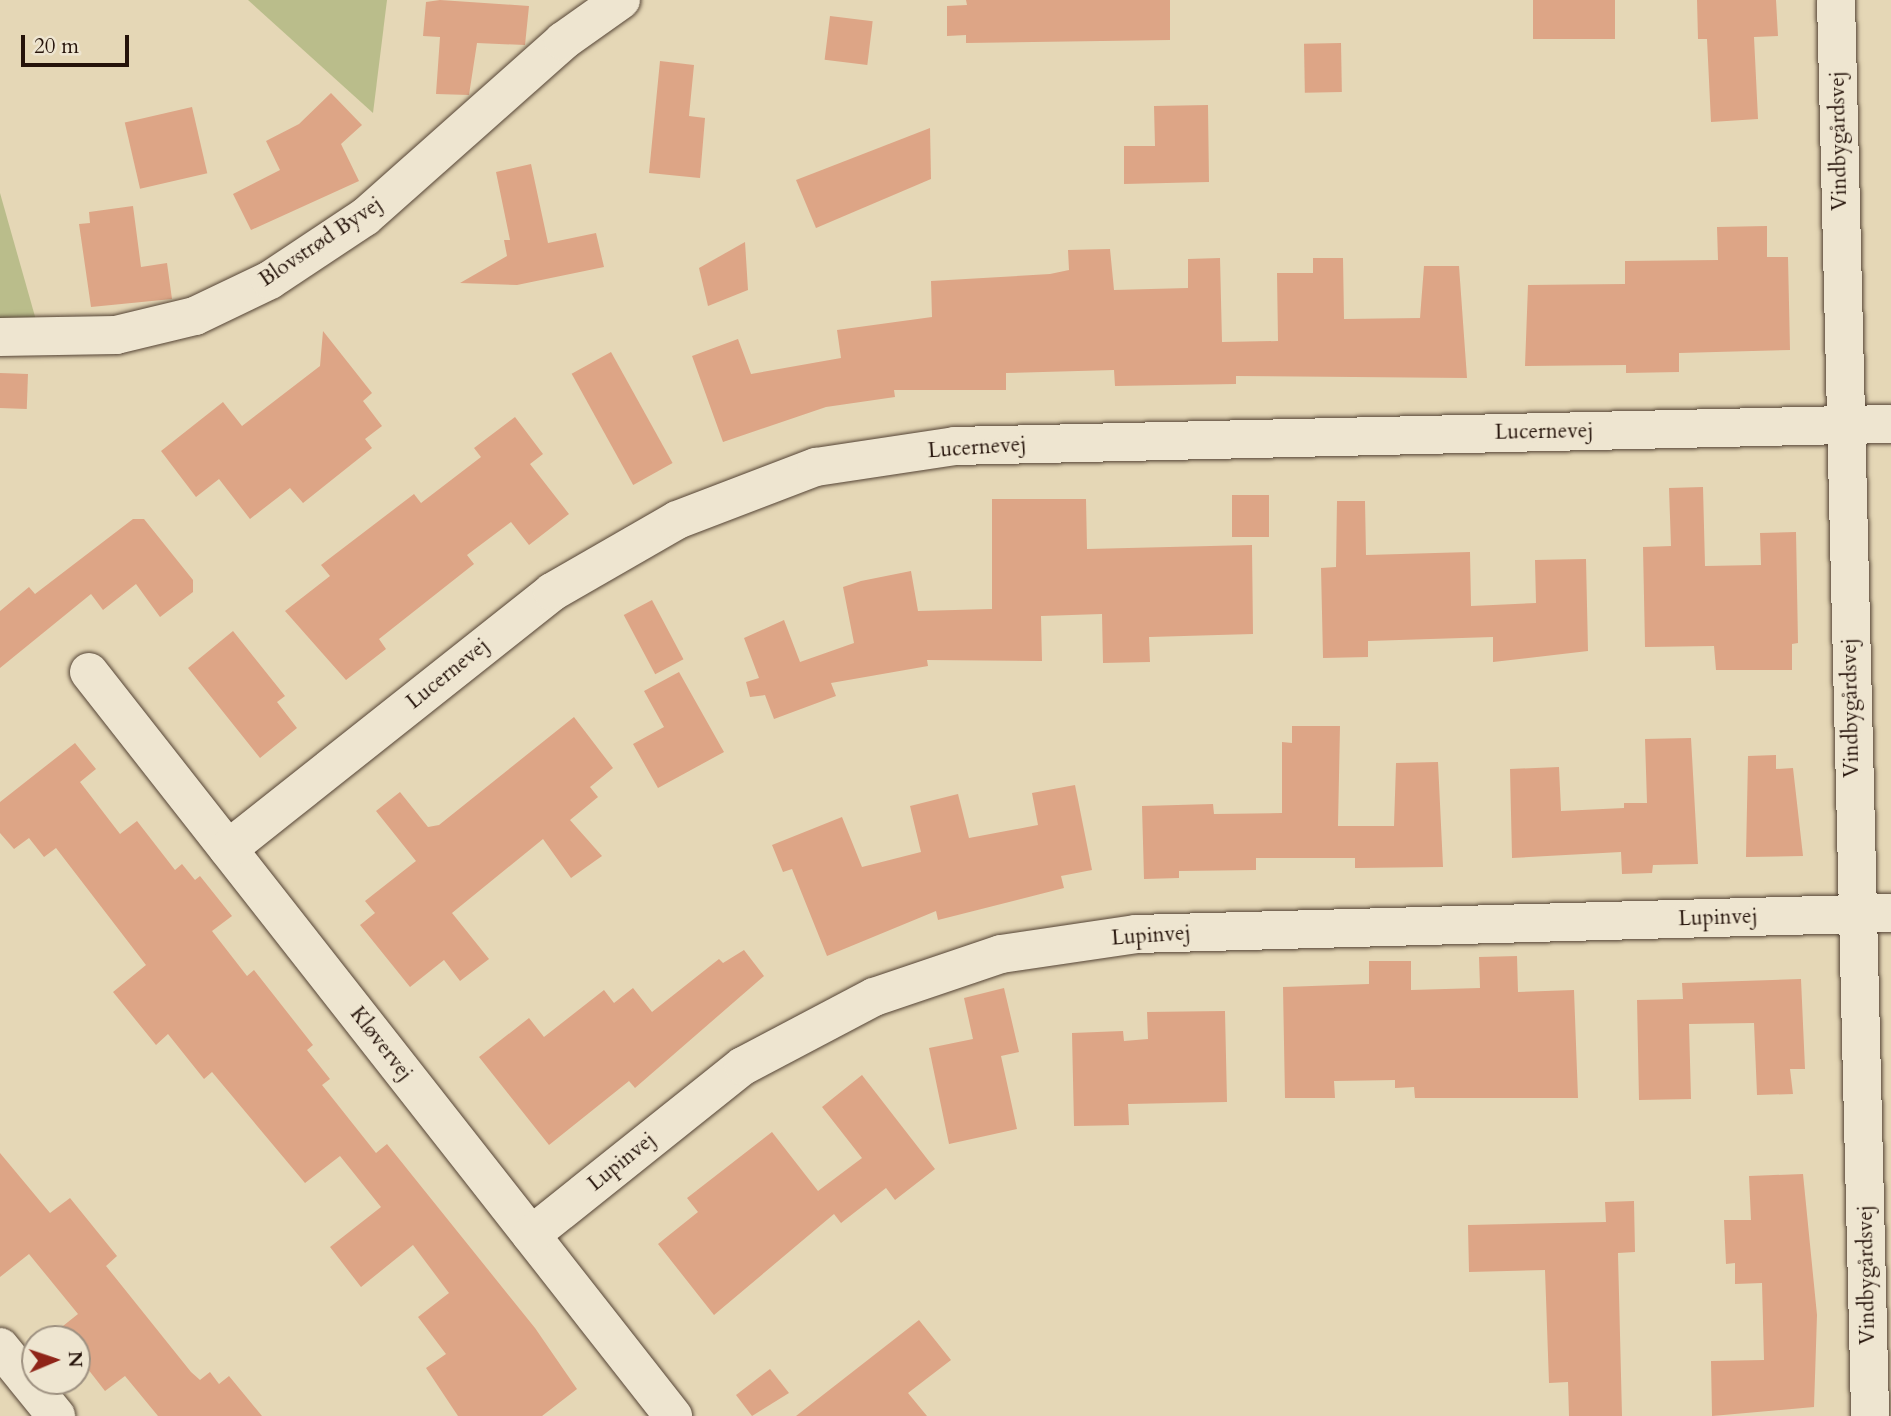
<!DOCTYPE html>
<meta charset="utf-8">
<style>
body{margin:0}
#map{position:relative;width:1891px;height:1416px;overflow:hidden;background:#e5d7b6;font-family:Cardo,serif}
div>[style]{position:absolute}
.green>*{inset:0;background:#babd8b}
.building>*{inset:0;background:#dda586;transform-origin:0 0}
.roads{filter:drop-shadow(0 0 2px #554435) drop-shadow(0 0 2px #554435)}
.minor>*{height:38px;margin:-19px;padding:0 19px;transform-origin:19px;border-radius:19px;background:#eee5d0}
span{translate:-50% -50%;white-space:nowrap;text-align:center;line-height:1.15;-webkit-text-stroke:6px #eee5d0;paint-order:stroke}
.street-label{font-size:21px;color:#25130a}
.north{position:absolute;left:21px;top:1325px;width:70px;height:70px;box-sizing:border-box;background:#eee5d0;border:2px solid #9e9181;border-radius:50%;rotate:88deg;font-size:19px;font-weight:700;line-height:28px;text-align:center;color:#25130a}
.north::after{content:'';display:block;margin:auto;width:24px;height:32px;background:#8f2418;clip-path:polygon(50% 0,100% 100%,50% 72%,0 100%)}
.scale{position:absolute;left:21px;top:35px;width:108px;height:32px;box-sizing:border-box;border:4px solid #25130a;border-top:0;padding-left:9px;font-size:21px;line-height:24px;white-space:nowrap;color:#25130a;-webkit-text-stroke:5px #eee5d0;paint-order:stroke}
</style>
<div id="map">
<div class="green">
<i style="clip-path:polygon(248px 0,387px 0,373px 113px)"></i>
<i style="clip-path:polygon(0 193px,36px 320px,0 318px)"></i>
</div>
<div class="building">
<i style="clip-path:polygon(440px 0,529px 6px,525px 45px,477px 43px,469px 95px,436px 94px,440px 37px,423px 36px,426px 2px)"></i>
<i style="clip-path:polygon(966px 0,1170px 0,1170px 40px,966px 43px,966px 35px,947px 36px,947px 6px,967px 5px)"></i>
<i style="left:1533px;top:0;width:82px;height:39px"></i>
<i style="clip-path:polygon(1697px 0,1776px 0,1778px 36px,1754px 37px,1758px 119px,1711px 122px,1707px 39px,1698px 39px)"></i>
<i style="left:830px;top:16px;width:43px;height:44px;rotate:7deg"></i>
<i style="left:1341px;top:43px;width:49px;height:37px;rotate:89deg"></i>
<i style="clip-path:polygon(660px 61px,694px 65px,689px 116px,705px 118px,700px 178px,649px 173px)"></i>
<i style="clip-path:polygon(331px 93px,362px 125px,341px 144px,359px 181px,251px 230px,233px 194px,280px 170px,266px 141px,299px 124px)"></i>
<i style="clip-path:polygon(1208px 105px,1209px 182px,1124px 184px,1124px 146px,1155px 146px,1154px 106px)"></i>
<i style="left:192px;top:107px;width:68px;height:69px;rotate:77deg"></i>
<i style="clip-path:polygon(930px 128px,931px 179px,816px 228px,796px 180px)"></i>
<i style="clip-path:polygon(531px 164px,548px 243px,596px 233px,604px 267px,517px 285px,460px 283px,507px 256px,504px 240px,510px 240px,496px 172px)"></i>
<i style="clip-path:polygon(133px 206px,141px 267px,167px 263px,172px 299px,91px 307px,79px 224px,90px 223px,89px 212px)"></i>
<i style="clip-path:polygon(1767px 226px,1767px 257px,1788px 257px,1790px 350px,1679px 353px,1679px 372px,1626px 373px,1626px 365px,1525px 366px,1528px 285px,1625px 284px,1625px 261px,1718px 260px,1717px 227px)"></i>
<i style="clip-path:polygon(745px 242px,748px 290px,708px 306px,699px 268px)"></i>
<i style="clip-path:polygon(1110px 249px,1114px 290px,1188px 288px,1188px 259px,1220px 258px,1222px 342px,1278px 341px,1277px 273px,1313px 273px,1313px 258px,1343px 258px,1344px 319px,1420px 318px,1424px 266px,1459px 266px,1467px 378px,1236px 376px,1236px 384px,1115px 386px,1114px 370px,1006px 373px,1006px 390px,894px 390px,895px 397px,826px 407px,723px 442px,692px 356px,738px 339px,751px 374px,841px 358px,837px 330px,932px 317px,931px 281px,1050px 274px,1069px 270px,1068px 250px)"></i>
<i style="clip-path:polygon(323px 331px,372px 393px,363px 401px,382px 426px,365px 439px,372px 448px,303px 503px,290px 488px,250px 519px,219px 479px,196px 497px,161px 451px,223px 402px,242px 426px,320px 366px)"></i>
<i style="left:611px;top:352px;width:127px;height:45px;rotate:61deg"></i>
<i style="left:0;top:373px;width:28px;height:35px;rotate:2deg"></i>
<i style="clip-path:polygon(515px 417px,543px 454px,530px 464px,569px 514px,529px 545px,511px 522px,467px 555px,474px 564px,379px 639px,386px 649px,346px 680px,285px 611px,330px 576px,321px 565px,414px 494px,421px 503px,481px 457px,474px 448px)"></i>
<i style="clip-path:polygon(1703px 487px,1705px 566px,1761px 565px,1760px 533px,1796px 532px,1798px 643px,1792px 644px,1792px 670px,1716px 670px,1714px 646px,1645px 647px,1643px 547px,1671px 546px,1669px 488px)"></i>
<i style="left:1232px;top:495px;width:37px;height:42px"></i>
<i style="clip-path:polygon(992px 499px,1086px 499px,1087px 549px,1252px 545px,1253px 634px,1149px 637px,1150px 662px,1103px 663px,1102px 614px,1041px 616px,1042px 661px,927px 660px,928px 666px,831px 683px,836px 696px,774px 719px,765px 695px,750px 697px,746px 682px,759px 678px,744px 638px,784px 620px,800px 662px,854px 643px,843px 587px,861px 581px,911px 571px,918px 611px,992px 609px)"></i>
<i style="clip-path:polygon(1337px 501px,1365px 501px,1366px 555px,1470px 552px,1471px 606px,1536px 603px,1535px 560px,1586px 559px,1588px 651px,1493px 662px,1493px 637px,1368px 641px,1368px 657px,1323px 658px,1321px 568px,1336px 567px)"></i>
<i style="clip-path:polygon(133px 519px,144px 519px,193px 580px,193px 592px,160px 617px,136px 584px,103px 610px,91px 594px,0 668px,0 611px,29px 587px,35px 594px)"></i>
<i style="left:652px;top:600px;width:67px;height:32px;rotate:62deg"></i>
<i style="clip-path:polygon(233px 631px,285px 696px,277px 702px,297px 728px,260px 758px,188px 668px)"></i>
<i style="clip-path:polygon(679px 672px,724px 752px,658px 788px,633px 744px,664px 727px,644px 691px)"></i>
<i style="clip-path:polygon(574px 717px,613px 768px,590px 787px,598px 797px,570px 820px,602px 856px,571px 878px,543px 839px,452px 913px,489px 959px,460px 981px,444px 960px,410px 987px,360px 925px,375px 913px,365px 901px,416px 861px,376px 811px,400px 792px,428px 827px,439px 825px)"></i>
<i style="clip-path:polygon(1292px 726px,1340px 726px,1338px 826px,1394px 826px,1396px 763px,1438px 762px,1443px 867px,1355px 868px,1355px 858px,1256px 858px,1256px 870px,1179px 871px,1179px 878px,1144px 879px,1142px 806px,1213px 804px,1214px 814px,1282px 813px,1282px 742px,1292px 743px)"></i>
<i style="clip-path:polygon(1691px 738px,1698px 864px,1653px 865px,1652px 873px,1622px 874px,1621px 852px,1512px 858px,1510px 769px,1559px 767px,1561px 811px,1624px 808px,1624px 803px,1647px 803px,1645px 739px)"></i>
<i style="clip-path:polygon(75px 743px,96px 769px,80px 782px,120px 834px,137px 821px,175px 870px,182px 864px,195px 880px,200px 876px,232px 916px,212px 931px,247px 976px,254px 970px,313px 1045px,307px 1050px,330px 1079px,322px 1085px,376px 1153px,387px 1144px,535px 1328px,577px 1389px,542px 1416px,458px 1416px,426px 1368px,446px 1354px,418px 1317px,449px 1293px,413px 1245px,361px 1287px,330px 1247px,381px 1207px,340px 1156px,305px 1183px,212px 1072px,204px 1079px,168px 1034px,156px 1045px,113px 992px,146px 965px,56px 848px,44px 857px,29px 838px,14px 849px,0 833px,0 802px)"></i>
<i style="clip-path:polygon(1776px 755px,1776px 769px,1793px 768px,1803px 856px,1746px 857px,1748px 756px)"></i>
<i style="clip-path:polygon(1075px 785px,1092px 870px,1061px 876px,1064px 888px,938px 920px,936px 911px,827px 956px,792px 869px,783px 872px,772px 845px,842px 817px,862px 867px,921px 852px,910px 806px,958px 794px,969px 838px,1038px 825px,1032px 793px)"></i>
<i style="clip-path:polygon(744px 950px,764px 976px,635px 1088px,629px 1081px,549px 1145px,479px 1057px,529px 1018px,544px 1037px,604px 990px,614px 1003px,633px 988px,652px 1012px,719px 959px,723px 963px)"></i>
<i style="clip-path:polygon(1517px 956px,1518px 992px,1574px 990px,1578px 1098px,1415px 1098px,1414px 1087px,1395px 1088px,1395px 1080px,1334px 1081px,1335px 1098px,1285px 1098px,1283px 987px,1369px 984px,1369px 961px,1411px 961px,1411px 990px,1480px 988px,1479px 957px)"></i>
<i style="clip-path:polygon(1801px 979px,1805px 1069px,1790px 1069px,1793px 1094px,1757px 1095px,1754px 1023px,1689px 1024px,1691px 1099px,1639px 1100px,1637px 1000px,1683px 999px,1682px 983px)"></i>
<i style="clip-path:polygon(1004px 988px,1019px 1052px,1001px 1056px,1017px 1129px,949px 1144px,929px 1048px,973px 1039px,964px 998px)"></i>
<i style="clip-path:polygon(1225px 1011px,1227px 1102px,1128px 1104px,1129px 1125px,1074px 1126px,1072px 1033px,1123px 1031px,1124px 1041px,1148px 1039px,1147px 1012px)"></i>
<i style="clip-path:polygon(862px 1075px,935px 1169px,895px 1200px,886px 1188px,841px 1223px,834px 1214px,714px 1315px,658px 1244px,698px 1212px,687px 1198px,772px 1132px,818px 1191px,862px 1158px,822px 1107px)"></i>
<i style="clip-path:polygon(0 1153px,50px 1213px,70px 1198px,117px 1256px,106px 1266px,191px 1372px,200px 1380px,210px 1372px,219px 1384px,229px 1376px,262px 1416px,158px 1416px,125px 1376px,105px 1391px,77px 1355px,77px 1339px,65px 1339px,58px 1330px,78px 1314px,29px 1254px,0 1277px)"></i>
<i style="clip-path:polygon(1803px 1174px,1817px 1315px,1814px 1407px,1712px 1416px,1711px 1361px,1764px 1360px,1762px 1283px,1735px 1284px,1735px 1263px,1726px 1264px,1724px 1220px,1751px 1220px,1749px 1176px)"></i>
<i style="clip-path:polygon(1634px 1201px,1635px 1252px,1618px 1253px,1622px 1416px,1569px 1416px,1568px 1382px,1549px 1383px,1545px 1270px,1469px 1272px,1468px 1225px,1606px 1222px,1605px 1202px)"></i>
<i style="clip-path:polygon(919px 1320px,951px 1360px,908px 1393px,927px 1416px,796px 1416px)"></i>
<i style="clip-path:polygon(770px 1369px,789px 1393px,752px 1416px,736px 1395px)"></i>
</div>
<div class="roads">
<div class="minor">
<i style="left:1836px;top:0;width:1416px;rotate:88.62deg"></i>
<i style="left:0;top:337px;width:116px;rotate:-1deg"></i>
<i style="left:116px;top:335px;width:81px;rotate:-13.5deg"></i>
<i style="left:195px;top:316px;width:83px;rotate:-25.6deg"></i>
<i style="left:270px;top:280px;width:114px;rotate:-33.6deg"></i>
<i style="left:365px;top:217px;width:265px;rotate:-41.6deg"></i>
<i style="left:563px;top:41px;width:71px;rotate:-35.3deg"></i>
<i style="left:89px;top:672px;width:946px;rotate:51.87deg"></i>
<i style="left:228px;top:849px;width:414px;rotate:-38.4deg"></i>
<i style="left:552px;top:592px;width:144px;rotate:-29.9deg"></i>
<i style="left:677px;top:520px;width:149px;rotate:-20.9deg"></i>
<i style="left:816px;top:467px;width:141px;rotate:-8.6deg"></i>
<i style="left:955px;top:446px;width:936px;rotate:-1.35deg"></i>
<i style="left:531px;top:1235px;width:271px;rotate:-38.6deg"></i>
<i style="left:743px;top:1066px;width:148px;rotate:-27.8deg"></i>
<i style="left:874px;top:997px;width:134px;rotate:-18.7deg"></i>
<i style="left:1001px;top:954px;width:136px;rotate:-8.4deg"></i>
<i style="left:1136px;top:934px;width:755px;rotate:-1.59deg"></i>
<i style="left:0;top:1347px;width:89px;rotate:50.9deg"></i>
</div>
</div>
<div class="street-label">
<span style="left:1839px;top:141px;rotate:-91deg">Vindbygårdsvej</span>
<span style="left:321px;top:242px;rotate:-34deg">Blovstrød Byvej</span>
<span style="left:1544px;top:432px;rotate:-1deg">Lucernevej</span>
<span style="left:977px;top:448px;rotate:-4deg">Lucernevej</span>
<span style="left:448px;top:674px;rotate:-39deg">Lucernevej</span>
<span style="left:1851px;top:708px;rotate:-91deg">Vindbygårdsvej</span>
<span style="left:1718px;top:918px;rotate:-2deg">Lupinvej</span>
<span style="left:1151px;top:936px;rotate:-4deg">Lupinvej</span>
<span style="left:381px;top:1044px;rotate:52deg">Kløvervej</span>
<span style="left:622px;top:1162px;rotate:-39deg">Lupinvej</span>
<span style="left:1867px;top:1275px;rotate:-91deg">Vindbygårdsvej</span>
</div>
<div class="north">N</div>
<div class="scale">20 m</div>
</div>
